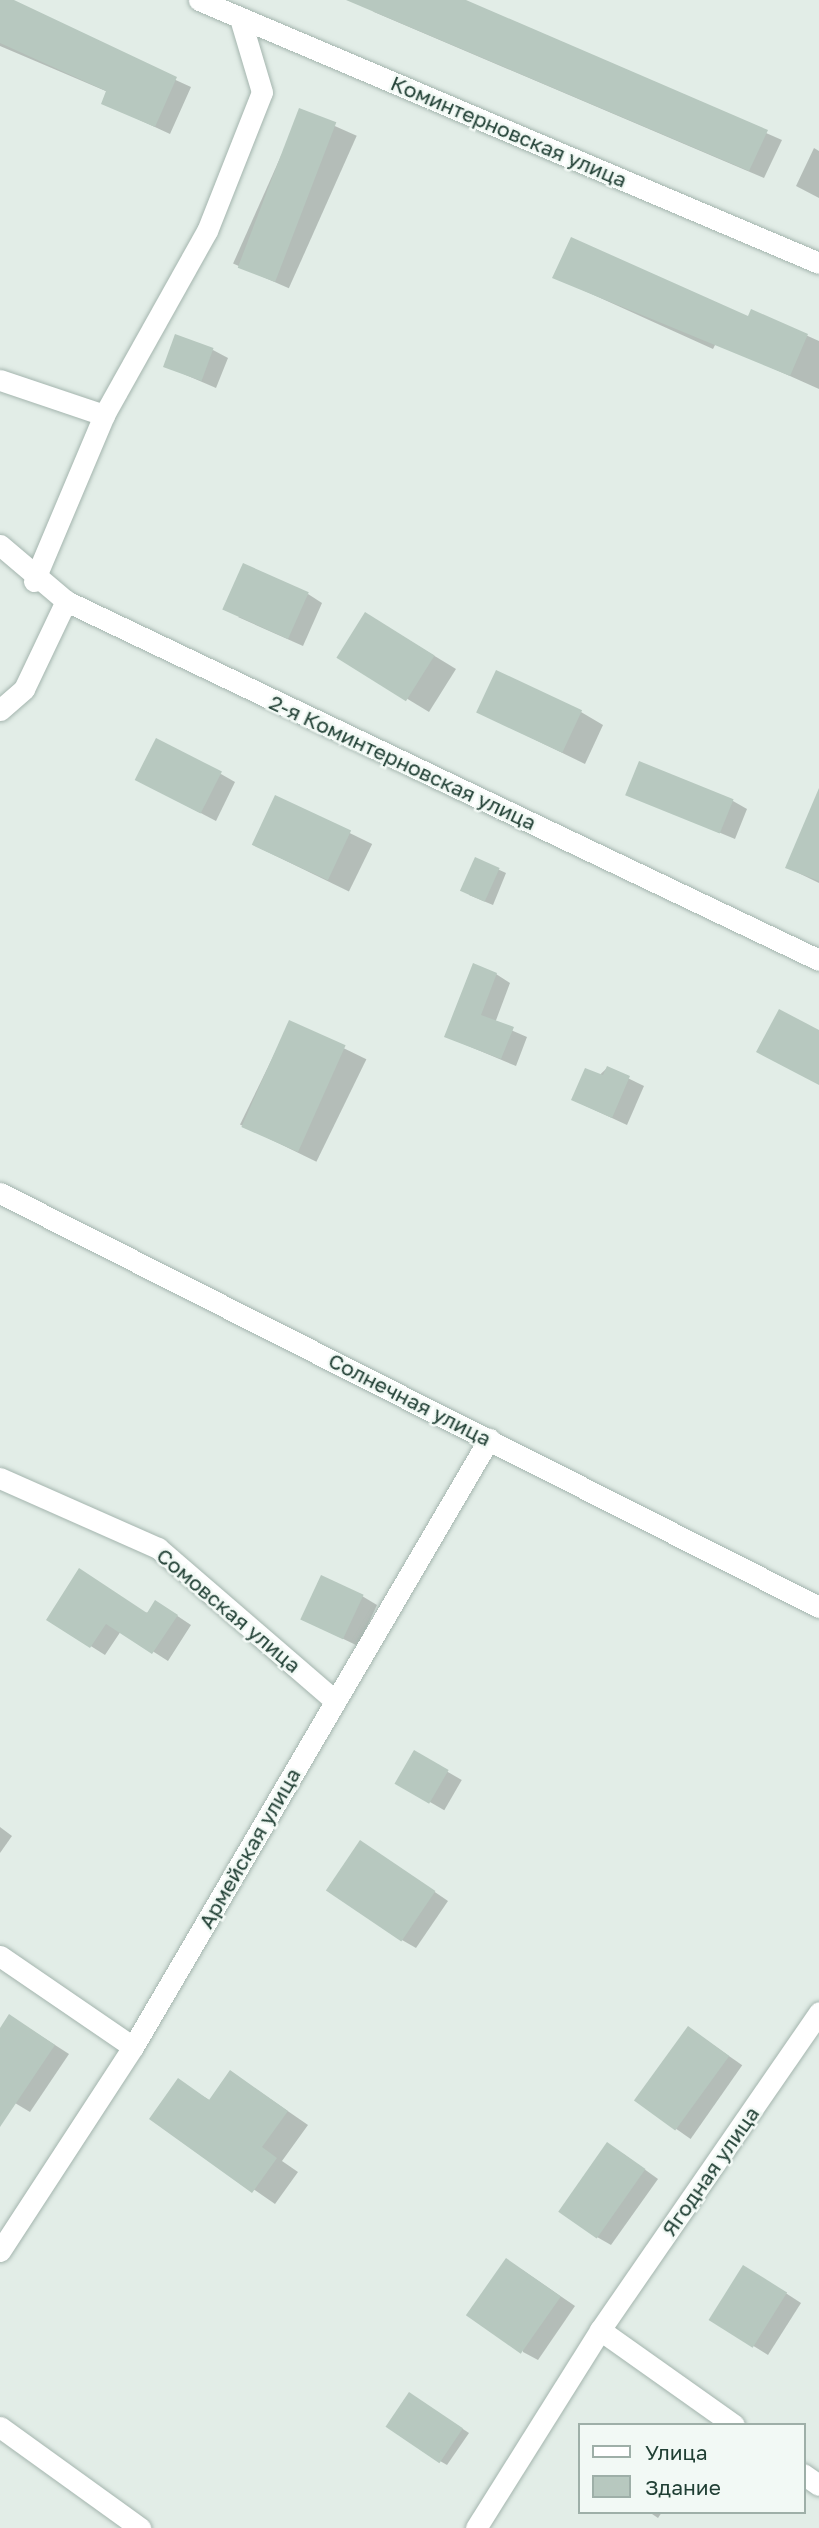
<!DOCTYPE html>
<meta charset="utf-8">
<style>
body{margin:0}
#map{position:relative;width:819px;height:2528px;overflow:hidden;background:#e2ede7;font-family:"Golos Text",sans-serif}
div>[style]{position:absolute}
.shadow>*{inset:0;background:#0003;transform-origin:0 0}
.building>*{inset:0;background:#b7c8bf;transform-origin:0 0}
.roads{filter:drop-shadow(0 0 2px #a4b5ae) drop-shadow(0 0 2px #a4b5ae)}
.street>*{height:21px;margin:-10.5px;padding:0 10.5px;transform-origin:10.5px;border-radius:10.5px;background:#fff}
.secondary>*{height:21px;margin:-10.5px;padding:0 10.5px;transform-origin:10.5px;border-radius:10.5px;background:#fff}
span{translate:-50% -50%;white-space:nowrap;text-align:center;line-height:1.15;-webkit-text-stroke:5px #f2f9f5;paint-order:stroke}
.street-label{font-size:21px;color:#203f34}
.legend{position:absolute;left:578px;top:2423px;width:228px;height:91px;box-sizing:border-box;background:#f2f9f5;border:2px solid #9eafa8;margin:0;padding:9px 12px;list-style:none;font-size:21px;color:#203f34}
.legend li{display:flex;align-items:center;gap:14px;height:35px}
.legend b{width:35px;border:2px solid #9eafa8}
</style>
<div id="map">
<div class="shadow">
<i style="clip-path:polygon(0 0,191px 87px,170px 134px,103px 103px,108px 92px,0 46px)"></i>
<i style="clip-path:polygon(361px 0,458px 0,782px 140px,764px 178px,374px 12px)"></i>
<i style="left:301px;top:111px;width:61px;height:167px;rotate:24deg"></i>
<i style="clip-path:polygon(814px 148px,819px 151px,819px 198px,796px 186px)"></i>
<i style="clip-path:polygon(554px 277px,749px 318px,752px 311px,819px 341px,819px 389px,716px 343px,713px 349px)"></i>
<i style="clip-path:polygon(213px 350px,228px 358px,216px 388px,165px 366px)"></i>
<i style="clip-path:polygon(308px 594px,322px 603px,303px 646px,238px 617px)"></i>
<i style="clip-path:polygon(387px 627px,456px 669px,429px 712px,340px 658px)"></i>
<i style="clip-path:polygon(478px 712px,581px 712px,603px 725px,585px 764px)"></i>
<i style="clip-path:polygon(221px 774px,235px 782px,216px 821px,151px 787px)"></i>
<i style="clip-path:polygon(629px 795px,733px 801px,747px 809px,735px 839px)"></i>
<i style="left:276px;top:797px;width:107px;height:53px;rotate:26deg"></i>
<i style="clip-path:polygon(819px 837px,819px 883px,788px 868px)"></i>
<i style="clip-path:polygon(476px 859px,506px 873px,493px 905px,469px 895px)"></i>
<i style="clip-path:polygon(496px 974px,510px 983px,495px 1023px,527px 1037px,516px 1066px,447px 1037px)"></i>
<i style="left:290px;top:1022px;width:85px;height:114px;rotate:26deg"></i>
<i style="clip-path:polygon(607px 1068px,644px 1086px,627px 1125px,573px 1100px)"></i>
<i style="clip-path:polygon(362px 1596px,377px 1605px,358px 1646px,302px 1619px)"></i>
<i style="clip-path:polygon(170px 1611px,191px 1625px,168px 1661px,121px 1631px,105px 1655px,48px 1619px)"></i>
<i style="left:415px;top:1753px;width:54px;height:35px;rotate:30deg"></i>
<i style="clip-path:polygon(0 1827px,12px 1836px,0 1853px)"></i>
<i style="clip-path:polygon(375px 1851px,448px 1901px,416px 1948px,402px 1940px)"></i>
<i style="clip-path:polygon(24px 2025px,69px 2054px,30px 2112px,0 2094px,0 2031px)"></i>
<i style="left:689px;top:2028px;width:65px;height:90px;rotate:35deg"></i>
<i style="clip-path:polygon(231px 2072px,308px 2125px,282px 2161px,298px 2172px,275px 2204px,151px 2119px,178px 2081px,211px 2101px)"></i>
<i style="clip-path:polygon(622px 2153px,658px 2179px,611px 2245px,597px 2237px)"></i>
<i style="clip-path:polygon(521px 2269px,575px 2306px,538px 2360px,523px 2352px)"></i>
<i style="clip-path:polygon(758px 2275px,801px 2303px,768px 2355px,710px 2319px)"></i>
<i style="clip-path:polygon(416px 2398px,469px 2433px,447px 2465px,440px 2461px)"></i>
<i style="clip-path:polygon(649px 2512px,662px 2512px,658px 2518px)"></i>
</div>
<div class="building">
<i style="clip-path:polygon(0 0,14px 0,177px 77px,155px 127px,101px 104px,106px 91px,0 43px)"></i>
<i style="clip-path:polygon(346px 0,466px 0,768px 130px,749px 171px)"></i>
<i style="left:299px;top:108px;width:40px;height:171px;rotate:21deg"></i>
<i style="clip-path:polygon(571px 237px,748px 316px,751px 309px,808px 334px,790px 376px,552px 278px)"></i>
<i style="left:175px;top:334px;width:41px;height:35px;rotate:20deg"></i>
<i style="left:243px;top:563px;width:72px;height:51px;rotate:24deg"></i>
<i style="left:365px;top:612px;width:82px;height:54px;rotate:32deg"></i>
<i style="left:496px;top:670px;width:95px;height:47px;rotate:25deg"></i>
<i style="left:156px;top:738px;width:74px;height:47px;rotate:27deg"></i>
<i style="left:639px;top:761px;width:102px;height:37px;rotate:22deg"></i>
<i style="clip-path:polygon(819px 788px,819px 881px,785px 868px)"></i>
<i style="left:275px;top:795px;width:84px;height:55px;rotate:25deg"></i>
<i style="left:475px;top:857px;width:27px;height:37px;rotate:24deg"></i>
<i style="clip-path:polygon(473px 963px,497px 973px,481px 1015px,514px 1027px,501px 1059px,444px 1037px)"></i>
<i style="clip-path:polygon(779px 1009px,819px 1030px,819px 1085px,756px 1052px)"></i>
<i style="left:289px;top:1020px;width:62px;height:117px;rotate:24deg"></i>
<i style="clip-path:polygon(607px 1066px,630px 1076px,612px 1118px,571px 1100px,585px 1068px,603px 1075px)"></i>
<i style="clip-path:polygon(79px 1568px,147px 1613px,155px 1600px,178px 1615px,152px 1654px,106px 1624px,90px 1648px,46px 1620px)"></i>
<i style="left:321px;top:1575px;width:47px;height:49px;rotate:25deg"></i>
<i style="left:414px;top:1750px;width:40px;height:39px;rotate:30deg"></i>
<i style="left:360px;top:1840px;width:91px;height:61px;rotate:34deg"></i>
<i style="clip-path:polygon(9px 2014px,55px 2045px,0 2127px,0 2028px)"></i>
<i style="left:688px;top:2026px;width:51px;height:92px;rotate:36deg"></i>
<i style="clip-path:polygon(230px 2070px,288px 2111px,262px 2147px,277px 2158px,252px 2193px,149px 2119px,178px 2078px,209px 2100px)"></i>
<i style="left:607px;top:2142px;width:47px;height:85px;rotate:35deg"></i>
<i style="left:506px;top:2258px;width:67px;height:70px;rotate:35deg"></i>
<i style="left:743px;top:2265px;width:52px;height:65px;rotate:32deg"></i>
<i style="left:409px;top:2392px;width:65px;height:42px;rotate:34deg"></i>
</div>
<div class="roads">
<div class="street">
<i style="left:199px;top:0;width:673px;rotate:22.99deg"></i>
<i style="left:0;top:380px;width:110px;rotate:18.6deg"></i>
<i style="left:0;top:545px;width:87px;rotate:40.3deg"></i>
<i style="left:66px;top:601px;width:834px;rotate:25.49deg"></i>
<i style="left:34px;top:581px;width:180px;rotate:-67.1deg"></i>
<i style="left:104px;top:415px;width:211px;rotate:-60.8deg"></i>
<i style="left:207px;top:231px;width:149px;rotate:-68.4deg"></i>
<i style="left:262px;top:92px;width:77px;rotate:-106.6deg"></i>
<i style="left:0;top:710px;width:32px;rotate:-41deg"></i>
<i style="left:24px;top:689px;width:98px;rotate:-64.5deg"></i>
<i style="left:0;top:1478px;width:173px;rotate:23.9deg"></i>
<i style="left:158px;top:1548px;width:234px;rotate:40.8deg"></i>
<i style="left:0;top:1956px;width:161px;rotate:34.4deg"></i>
<i style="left:0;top:2251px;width:244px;rotate:-56.9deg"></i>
<i style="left:133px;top:2047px;width:705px;rotate:-59.65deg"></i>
<i style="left:600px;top:2330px;width:164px;rotate:35.3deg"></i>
<i style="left:0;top:2427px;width:173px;rotate:35.8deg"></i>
<i style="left:803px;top:2474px;width:19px;rotate:35deg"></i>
<i style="left:476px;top:2528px;width:234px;rotate:-57.9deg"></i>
<i style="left:600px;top:2330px;width:386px;rotate:-55.4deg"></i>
</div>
<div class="secondary">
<i style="left:0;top:1193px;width:918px;rotate:26.82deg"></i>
</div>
</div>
<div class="street-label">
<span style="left:509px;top:131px;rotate:23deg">Коминтерновская улица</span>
<span style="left:403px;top:762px;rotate:25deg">2-я Коминтерновская улица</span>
<span style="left:410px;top:1399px;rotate:27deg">Солнечная улица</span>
<span style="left:229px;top:1610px;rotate:40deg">Сомовская улица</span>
<span style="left:249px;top:1848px;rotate:-60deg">Армейская улица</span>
<span style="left:710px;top:2171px;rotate:-55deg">Ягодная улица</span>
</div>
<ul class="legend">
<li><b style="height:9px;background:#fff"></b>Улица</li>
<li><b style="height:19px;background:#b7c8bf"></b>Здание</li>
</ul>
</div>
